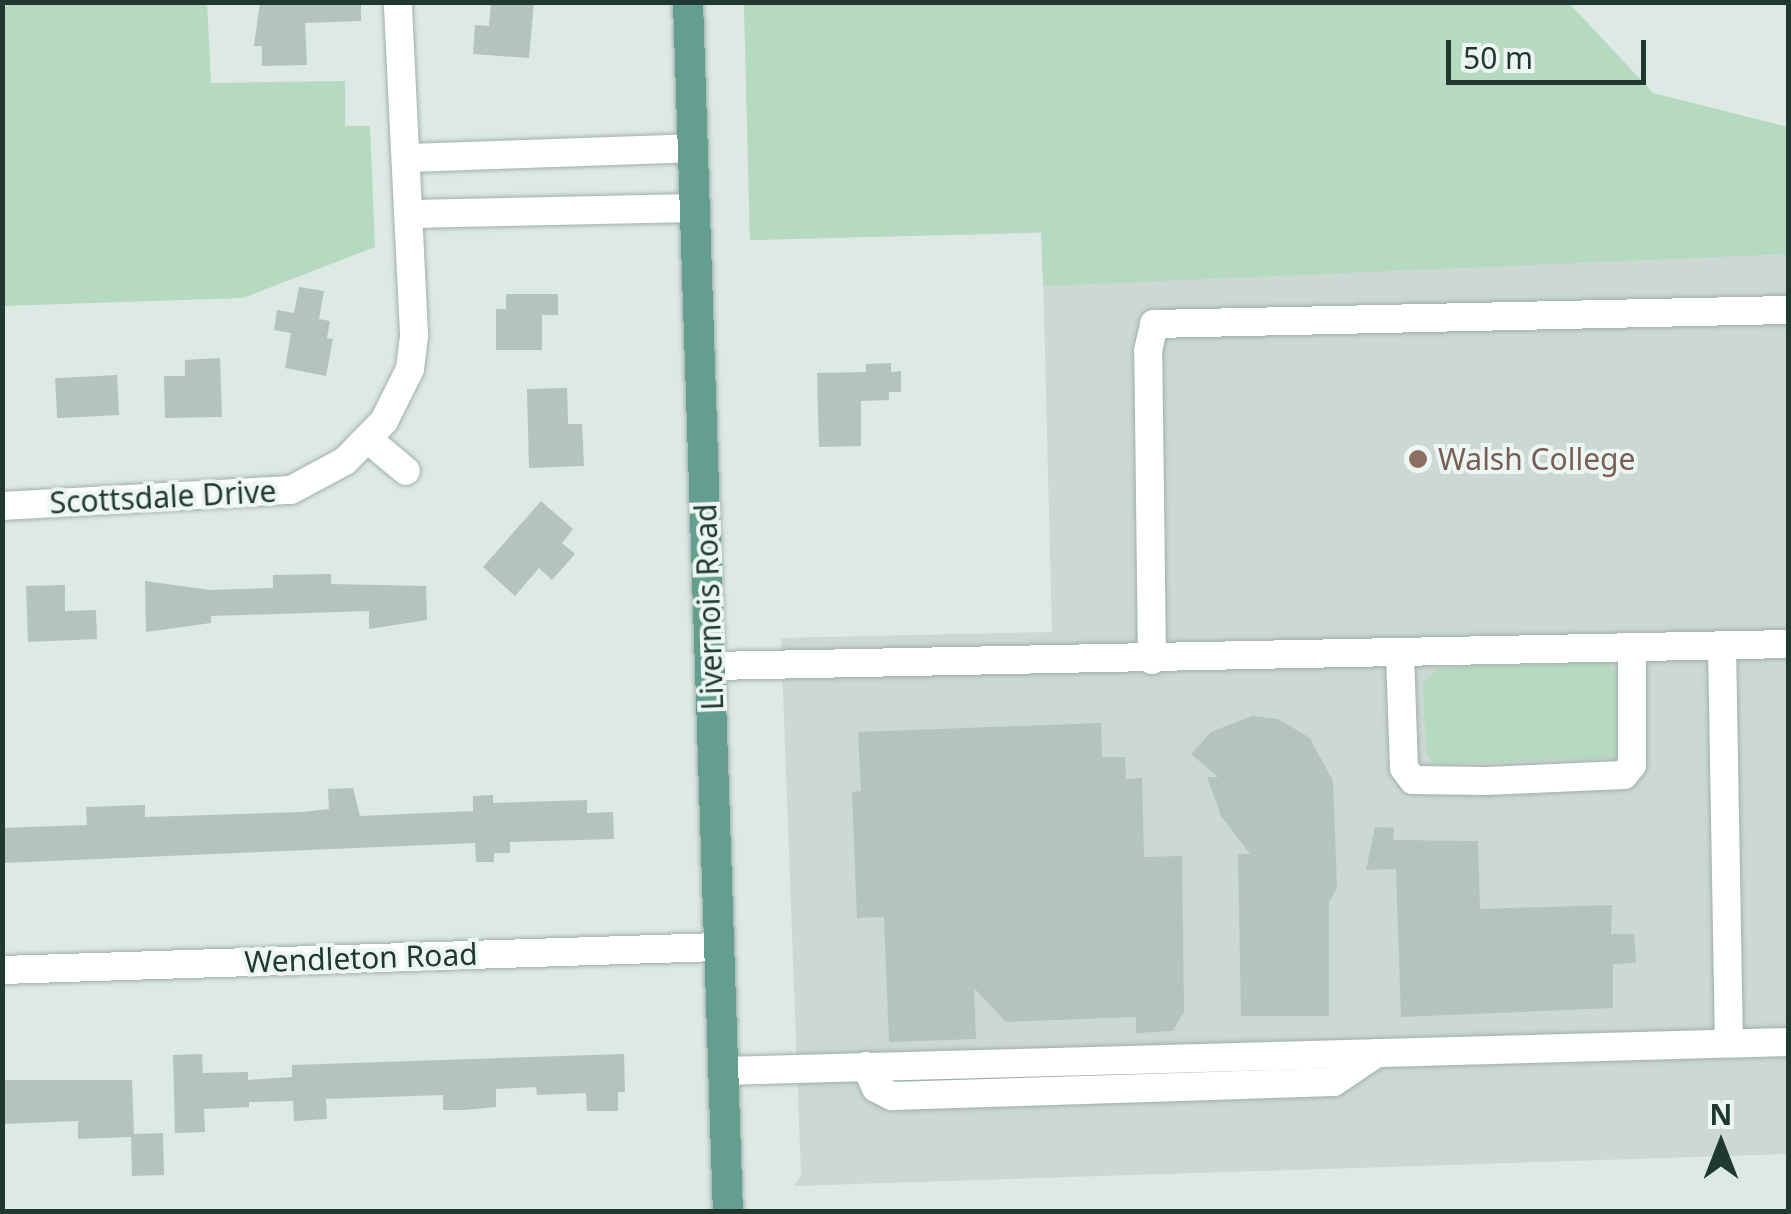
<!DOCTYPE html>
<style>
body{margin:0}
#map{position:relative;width:1791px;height:1214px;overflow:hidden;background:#dde9e4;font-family:"Noto Sans",sans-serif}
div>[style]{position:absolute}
.built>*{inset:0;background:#ccd8d3}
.green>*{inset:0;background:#b6dac0}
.building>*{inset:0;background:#b3c3bd;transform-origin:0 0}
.roads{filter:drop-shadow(0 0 2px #a0b0ab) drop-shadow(0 0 2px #a0b0ab)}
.minor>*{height:28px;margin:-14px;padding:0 14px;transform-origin:14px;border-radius:14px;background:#fff}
.major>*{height:30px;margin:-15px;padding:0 15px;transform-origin:15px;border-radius:15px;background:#639e8f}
.dots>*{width:28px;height:28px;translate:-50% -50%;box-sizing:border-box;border:5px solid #edf6f2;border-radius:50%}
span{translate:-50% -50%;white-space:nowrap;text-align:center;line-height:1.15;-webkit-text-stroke:8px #edf6f2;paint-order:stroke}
.education-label{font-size:30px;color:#785e54}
.left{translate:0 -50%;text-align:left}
.street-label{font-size:30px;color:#1f3831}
.frame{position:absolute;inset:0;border:5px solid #1f3831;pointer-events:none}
.north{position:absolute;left:1671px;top:1094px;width:100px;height:100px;-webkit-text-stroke:8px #edf6f2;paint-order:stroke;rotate:0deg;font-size:28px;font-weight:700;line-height:40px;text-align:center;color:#1f3831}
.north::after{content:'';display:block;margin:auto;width:35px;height:45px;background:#1f3831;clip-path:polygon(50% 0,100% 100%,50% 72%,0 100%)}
.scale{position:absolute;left:1446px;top:40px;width:200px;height:45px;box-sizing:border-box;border:5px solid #1f3831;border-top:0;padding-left:12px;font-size:30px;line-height:35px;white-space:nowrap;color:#1f3831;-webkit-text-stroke:8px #edf6f2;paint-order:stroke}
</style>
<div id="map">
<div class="built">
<i style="clip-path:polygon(744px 3px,1788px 210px,1788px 1154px,794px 1186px,801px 1175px,781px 638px,1052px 632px,1042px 233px,750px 240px)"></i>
</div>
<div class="green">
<i style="clip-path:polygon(2px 3px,207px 3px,211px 83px,345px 81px,345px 126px,370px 126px,375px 247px,243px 298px,3px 306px)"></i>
<i style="clip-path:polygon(744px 3px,1569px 3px,1653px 93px,1788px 127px,1788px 254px,1043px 286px,1041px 232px,750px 240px)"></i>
<i style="clip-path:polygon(1606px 662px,1623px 683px,1623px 749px,1615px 758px,1435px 764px,1426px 753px,1423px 683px,1438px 668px)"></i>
</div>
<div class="building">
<i style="clip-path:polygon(260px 2px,361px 2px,361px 21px,305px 23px,307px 65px,262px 66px,262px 46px,254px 46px)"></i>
<i style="clip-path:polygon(491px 2px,534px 2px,529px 58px,473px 54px,475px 25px,489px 26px)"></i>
<i style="clip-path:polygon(299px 287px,324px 291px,319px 319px,330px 321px,327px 338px,333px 339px,326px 376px,285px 368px,291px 333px,274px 330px,277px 310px,294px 313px)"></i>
<i style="clip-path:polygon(506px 294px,558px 294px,558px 315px,542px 315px,542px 350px,496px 350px,496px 309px,506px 309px)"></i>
<i style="clip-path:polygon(220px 358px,222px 417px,165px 418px,164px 376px,185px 376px,185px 360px)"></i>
<i style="clip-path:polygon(891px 363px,891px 372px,901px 371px,901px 392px,889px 392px,889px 400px,861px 401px,861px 446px,819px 447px,817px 373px,866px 372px,866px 364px)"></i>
<i style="left:117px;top:375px;width:40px;height:62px;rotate:87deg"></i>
<i style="clip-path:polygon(567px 388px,568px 424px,582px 424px,584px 466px,529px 468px,527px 389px)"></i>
<i style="clip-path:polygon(541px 501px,573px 529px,562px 543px,575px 554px,552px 580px,539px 568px,515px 596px,483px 567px)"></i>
<i style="clip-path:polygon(331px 574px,331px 584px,426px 586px,427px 620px,369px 629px,369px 611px,211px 616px,211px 623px,146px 632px,145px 581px,210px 590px,273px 588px,273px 575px)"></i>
<i style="clip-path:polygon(65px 585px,65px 611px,96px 610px,97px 639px,28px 642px,26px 586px)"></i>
<i style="clip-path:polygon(1252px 716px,1278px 719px,1310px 738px,1333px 781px,1337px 888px,1329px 902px,1329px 1016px,1241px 1016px,1238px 854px,1250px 854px,1221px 816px,1207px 777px,1218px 777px,1191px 754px,1211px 732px)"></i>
<i style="clip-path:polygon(1101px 723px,1102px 757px,1125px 757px,1126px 779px,1142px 778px,1144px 857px,1182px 856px,1184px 1012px,1173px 1031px,1136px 1033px,1136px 1017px,1006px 1022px,974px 988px,976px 1039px,889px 1042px,884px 917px,857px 918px,852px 792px,861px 791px,858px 732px)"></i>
<i style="clip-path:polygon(353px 788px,360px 816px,473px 811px,473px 796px,493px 795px,493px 803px,587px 800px,587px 813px,613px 812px,614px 839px,510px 842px,510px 853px,494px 853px,494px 862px,476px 862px,475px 843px,2px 863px,2px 828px,87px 825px,86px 807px,145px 805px,145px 817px,301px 812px,329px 809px,328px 789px)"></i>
<i style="clip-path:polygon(1375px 827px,1394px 828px,1393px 840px,1478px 841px,1480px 909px,1612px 905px,1611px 934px,1634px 934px,1636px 963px,1613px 964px,1613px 1008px,1401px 1017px,1396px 869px,1366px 870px)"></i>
<i style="clip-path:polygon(202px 1054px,203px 1073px,248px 1072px,248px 1080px,292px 1077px,292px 1065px,624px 1054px,625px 1092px,618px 1092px,618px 1111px,587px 1111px,586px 1093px,537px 1095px,536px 1087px,496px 1089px,496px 1107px,465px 1110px,443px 1110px,443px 1095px,326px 1099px,327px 1119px,294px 1121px,293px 1101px,249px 1102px,249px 1107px,204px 1109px,205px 1132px,175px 1133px,173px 1055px)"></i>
<i style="clip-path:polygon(2px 1080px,132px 1080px,134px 1134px,163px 1133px,164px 1175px,132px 1176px,131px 1137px,78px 1139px,78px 1121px,2px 1124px)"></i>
</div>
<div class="roads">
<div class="minor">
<i style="left:409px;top:158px;width:282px;rotate:-2deg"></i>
<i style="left:411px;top:214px;width:282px;rotate:-1.2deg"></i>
<i style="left:369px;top:440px;width:48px;rotate:40deg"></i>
<i style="left:2px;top:506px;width:289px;rotate:-3.2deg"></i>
<i style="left:291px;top:490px;width:61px;rotate:-28.2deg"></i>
<i style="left:345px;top:461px;width:56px;rotate:-45.7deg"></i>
<i style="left:384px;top:421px;width:58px;rotate:-63.4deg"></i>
<i style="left:410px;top:369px;width:35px;rotate:-83deg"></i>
<i style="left:414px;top:334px;width:332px;rotate:-92.8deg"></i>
<i style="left:1722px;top:645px;width:398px;rotate:89deg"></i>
<i style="left:1400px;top:654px;width:114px;rotate:88deg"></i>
<i style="left:1404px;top:768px;width:15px;rotate:53deg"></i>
<i style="left:1413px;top:780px;width:73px;rotate:0.8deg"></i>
<i style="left:1486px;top:781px;width:138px;rotate:-2.5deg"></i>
<i style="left:1624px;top:775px;width:13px;rotate:-51deg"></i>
<i style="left:1632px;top:765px;width:118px;rotate:-90deg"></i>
<i style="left:1152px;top:660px;width:309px;rotate:-90.7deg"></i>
<i style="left:1148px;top:351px;width:28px;rotate:-77deg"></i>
<i style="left:1154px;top:324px;width:634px;rotate:-1.27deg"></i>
<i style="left:712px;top:666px;width:1076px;rotate:-1.17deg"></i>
<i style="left:2px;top:970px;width:717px;rotate:-1.84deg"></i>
<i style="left:866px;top:1066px;width:24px;rotate:66deg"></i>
<i style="left:876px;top:1088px;width:18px;rotate:27deg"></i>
<i style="left:892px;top:1096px;width:442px;rotate:-1.8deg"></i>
<i style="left:1334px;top:1082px;width:52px;rotate:-34deg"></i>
<i style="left:723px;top:1071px;width:1065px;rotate:-1.56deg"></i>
</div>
<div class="major">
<i style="left:688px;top:2px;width:1211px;rotate:88.11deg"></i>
</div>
</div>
<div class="dots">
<i style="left:1418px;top:459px;background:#8d6e63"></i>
</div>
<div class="education-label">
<span class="left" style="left:1438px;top:459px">Walsh College</span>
</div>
<div class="street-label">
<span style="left:163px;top:497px;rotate:-3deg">Scottsdale Drive</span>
<span style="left:709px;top:607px;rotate:-92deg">Livernois Road</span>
<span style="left:361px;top:958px;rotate:-2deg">Wendleton Road</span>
</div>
<div class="frame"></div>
<div class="north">N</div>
<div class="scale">50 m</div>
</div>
